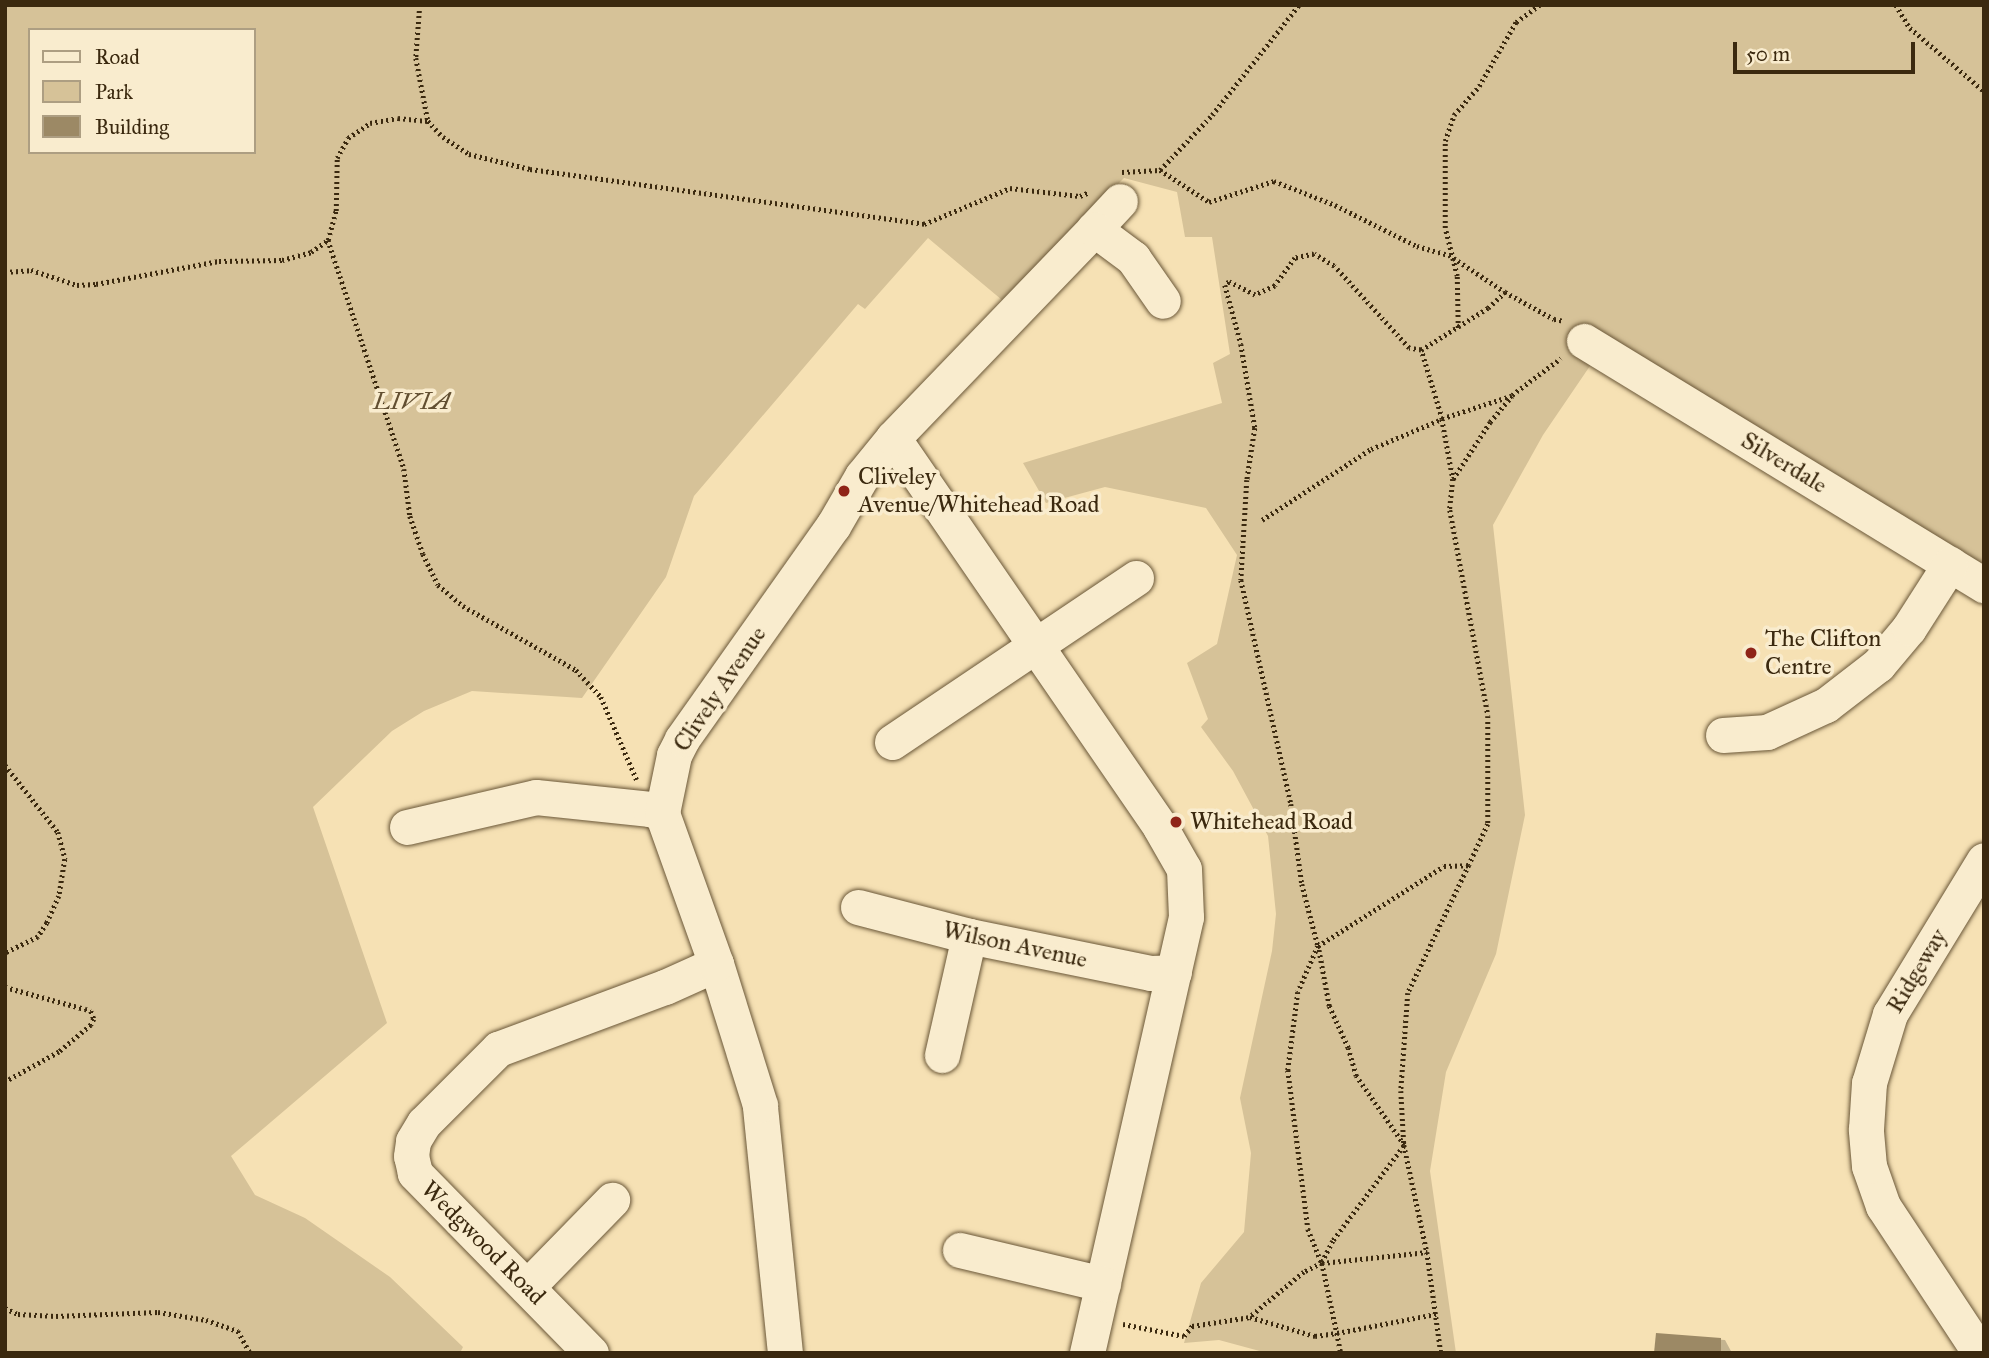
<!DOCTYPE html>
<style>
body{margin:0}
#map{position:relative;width:1989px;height:1358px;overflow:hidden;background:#f6e1b4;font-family:"IM FELL Great Primer",serif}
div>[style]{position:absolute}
.green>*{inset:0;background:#d6c298}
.shadow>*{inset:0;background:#0003}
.building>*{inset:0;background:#9c8965}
.path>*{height:4.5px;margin-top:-2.25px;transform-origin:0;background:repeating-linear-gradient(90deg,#3b290f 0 2px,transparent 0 5.5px)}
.roads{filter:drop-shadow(0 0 2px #6a5738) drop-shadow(0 0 2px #6a5738)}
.minor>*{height:35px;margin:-17.5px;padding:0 17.5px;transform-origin:17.5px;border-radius:17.5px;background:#f9ecce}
.dots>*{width:19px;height:19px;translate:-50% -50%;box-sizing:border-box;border:4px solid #f9ecce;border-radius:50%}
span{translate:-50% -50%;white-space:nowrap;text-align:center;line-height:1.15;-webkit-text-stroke:7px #f9ecce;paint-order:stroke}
.park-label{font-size:24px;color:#624f31;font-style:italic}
.street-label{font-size:24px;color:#3b290f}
.poi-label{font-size:24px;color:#3b290f}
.left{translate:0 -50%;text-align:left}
.frame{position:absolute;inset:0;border:7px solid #3b290f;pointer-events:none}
.legend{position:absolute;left:28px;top:28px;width:228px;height:126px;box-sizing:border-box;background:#f9ecce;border:2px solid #ad9e82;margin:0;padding:9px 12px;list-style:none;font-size:21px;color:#3b290f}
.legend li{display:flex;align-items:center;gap:14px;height:35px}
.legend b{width:35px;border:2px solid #ad9e82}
.scale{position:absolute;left:1733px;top:42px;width:182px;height:32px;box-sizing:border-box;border:4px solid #3b290f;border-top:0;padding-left:9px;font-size:21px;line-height:24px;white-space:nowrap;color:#3b290f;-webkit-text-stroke:5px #f9ecce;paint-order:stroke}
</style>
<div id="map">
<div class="green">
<i style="clip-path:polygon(evenodd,5px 5px,1984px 5px,1984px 566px,1609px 338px,1543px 435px,1493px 525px,1525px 815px,1496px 954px,1446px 1072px,1430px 1171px,1456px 1353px,1267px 1353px,1219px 1340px,1184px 1343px,1201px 1283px,1244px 1232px,1251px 1153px,1240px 1098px,1272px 951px,1276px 914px,1268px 836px,1233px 771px,1201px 727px,1208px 719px,1187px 663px,1217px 644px,1237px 555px,1206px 508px,1105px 487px,1046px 503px,1023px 463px,1222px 403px,1213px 363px,1230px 354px,1212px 237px,1185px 237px,1177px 192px,1124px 178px,1002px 300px,928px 238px,865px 309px,858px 304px,694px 496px,666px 577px,582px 698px,472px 691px,424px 711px,392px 731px,313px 807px,387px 1023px,231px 1156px,255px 1195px,305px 1218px,390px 1277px,463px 1347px,460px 1353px,5px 1353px,5px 5px,30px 30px,254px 30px,254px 152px,30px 152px,30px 30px)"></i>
</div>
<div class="shadow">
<i style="clip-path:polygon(1657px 1335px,1725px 1340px,1732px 1353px,1656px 1353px)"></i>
</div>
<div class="building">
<i style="clip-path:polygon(1656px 1333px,1721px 1338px,1721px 1353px,1654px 1353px)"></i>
</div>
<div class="path">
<i style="left:420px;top:5px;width:53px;rotate:94.3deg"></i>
<i style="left:416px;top:58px;width:64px;rotate:79.2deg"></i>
<i style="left:428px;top:121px;width:22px;rotate:47deg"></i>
<i style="left:443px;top:137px;width:31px;rotate:33deg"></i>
<i style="left:469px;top:154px;width:63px;rotate:13.8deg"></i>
<i style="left:530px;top:169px;width:398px;rotate:7.9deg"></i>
<i style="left:924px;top:224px;width:93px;rotate:-22.7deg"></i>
<i style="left:1010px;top:188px;width:70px;rotate:6.5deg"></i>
<i style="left:1080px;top:196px;width:8px;rotate:-23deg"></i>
<i style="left:1896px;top:5px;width:27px;rotate:59deg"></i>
<i style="left:1910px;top:28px;width:97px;rotate:40.4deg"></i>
<i style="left:1160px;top:170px;width:59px;rotate:33.1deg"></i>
<i style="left:1209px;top:202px;width:68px;rotate:-17.9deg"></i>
<i style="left:1274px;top:181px;width:66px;rotate:21.5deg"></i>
<i style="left:1335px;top:205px;width:92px;rotate:26.6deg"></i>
<i style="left:1417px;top:246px;width:33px;rotate:16deg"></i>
<i style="left:1449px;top:255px;width:67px;rotate:33.5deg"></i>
<i style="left:1505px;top:292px;width:56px;rotate:28.9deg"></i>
<i style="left:1554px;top:319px;width:10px;rotate:11deg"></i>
<i style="left:1122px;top:172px;width:38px;rotate:-3deg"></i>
<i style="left:1160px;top:170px;width:76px;rotate:-46.6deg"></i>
<i style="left:1212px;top:115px;width:140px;rotate:-51.7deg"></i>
<i style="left:328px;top:240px;width:241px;rotate:71.6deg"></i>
<i style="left:404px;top:469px;width:47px;rotate:82.7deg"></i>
<i style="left:410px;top:516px;width:40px;rotate:71.1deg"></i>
<i style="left:423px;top:554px;width:34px;rotate:64deg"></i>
<i style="left:438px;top:585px;width:33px;rotate:40deg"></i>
<i style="left:463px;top:606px;width:130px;rotate:29.5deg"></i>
<i style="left:576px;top:670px;width:37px;rotate:47deg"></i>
<i style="left:601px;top:697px;width:90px;rotate:66.6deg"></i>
<i style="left:5px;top:272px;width:26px;rotate:-4deg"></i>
<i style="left:31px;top:270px;width:48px;rotate:18.1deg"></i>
<i style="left:77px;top:285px;width:19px;rotate:-3deg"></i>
<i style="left:96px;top:284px;width:125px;rotate:-10.6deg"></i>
<i style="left:219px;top:261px;width:63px;rotate:-0.9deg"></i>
<i style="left:282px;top:260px;width:30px;rotate:-15deg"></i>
<i style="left:311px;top:252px;width:21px;rotate:-35deg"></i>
<i style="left:328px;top:240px;width:30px;rotate:-75deg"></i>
<i style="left:336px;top:211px;width:53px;rotate:-88.9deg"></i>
<i style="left:337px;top:158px;width:23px;rotate:-61deg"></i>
<i style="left:348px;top:138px;width:27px;rotate:-34deg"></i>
<i style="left:370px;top:123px;width:28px;rotate:-10deg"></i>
<i style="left:398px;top:118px;width:30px;rotate:6deg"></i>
<i style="left:1458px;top:328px;width:52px;rotate:-91.1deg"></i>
<i style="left:1457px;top:276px;width:49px;rotate:-104deg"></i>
<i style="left:1445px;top:228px;width:87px;rotate:-90deg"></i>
<i style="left:1445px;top:141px;width:28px;rotate:-71deg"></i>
<i style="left:1454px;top:115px;width:38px;rotate:-49deg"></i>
<i style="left:1479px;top:86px;width:74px;rotate:-60deg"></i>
<i style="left:1516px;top:22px;width:29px;rotate:-36deg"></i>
<i style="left:1421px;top:350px;width:79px;rotate:-32.1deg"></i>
<i style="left:1488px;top:308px;width:23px;rotate:-43deg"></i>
<i style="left:1512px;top:395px;width:61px;rotate:-37.1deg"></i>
<i style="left:1453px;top:479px;width:68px;rotate:-57deg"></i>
<i style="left:1490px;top:422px;width:34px;rotate:-50deg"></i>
<i style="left:1512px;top:396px;width:74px;rotate:161.8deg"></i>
<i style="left:1442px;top:419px;width:61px;rotate:79.6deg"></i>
<i style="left:1453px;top:479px;width:31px;rotate:96deg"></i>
<i style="left:1450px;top:510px;width:209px;rotate:79.5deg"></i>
<i style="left:1488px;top:716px;width:108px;rotate:90deg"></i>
<i style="left:1488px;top:824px;width:45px;rotate:114.9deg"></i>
<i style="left:1262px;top:520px;width:130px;rotate:-33.1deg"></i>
<i style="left:1371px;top:449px;width:77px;rotate:-22.9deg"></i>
<i style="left:1442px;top:419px;width:72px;rotate:-106.9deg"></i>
<i style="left:1421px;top:350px;width:12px;rotate:-171deg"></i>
<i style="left:1409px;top:348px;width:111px;rotate:-132.4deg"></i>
<i style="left:1334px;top:266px;width:23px;rotate:-149deg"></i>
<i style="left:1314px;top:254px;width:19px;rotate:168deg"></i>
<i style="left:1295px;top:258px;width:34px;rotate:126deg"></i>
<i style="left:1275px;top:286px;width:22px;rotate:156deg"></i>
<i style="left:1255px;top:295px;width:29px;rotate:-153deg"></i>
<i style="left:1229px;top:282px;width:5px;rotate:143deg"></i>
<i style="left:1225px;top:285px;width:61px;rotate:74.8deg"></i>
<i style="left:1241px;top:344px;width:85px;rotate:80.5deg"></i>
<i style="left:1255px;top:428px;width:53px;rotate:98.7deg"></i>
<i style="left:1247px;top:480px;width:100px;rotate:93.4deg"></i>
<i style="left:1241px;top:580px;width:230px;rotate:77.4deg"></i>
<i style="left:1291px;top:804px;width:81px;rotate:82.2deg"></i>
<i style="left:1302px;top:884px;width:64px;rotate:75.5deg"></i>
<i style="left:1318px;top:946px;width:50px;rotate:113.5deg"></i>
<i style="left:1298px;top:992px;width:79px;rotate:97.3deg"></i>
<i style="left:1288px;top:1070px;width:160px;rotate:82.8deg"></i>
<i style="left:1308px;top:1229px;width:37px;rotate:68deg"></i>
<i style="left:1322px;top:1263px;width:20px;rotate:153deg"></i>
<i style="left:1304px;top:1272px;width:70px;rotate:140.2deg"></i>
<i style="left:1250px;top:1317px;width:68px;rotate:16.3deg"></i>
<i style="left:1315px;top:1336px;width:22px;rotate:-8deg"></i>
<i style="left:1337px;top:1333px;width:20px;rotate:79deg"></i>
<i style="left:5px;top:765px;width:85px;rotate:51.7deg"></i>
<i style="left:58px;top:832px;width:28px;rotate:75deg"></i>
<i style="left:65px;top:859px;width:37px;rotate:99deg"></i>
<i style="left:59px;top:896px;width:30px;rotate:114deg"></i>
<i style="left:47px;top:923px;width:17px;rotate:123deg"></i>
<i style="left:38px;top:937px;width:37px;rotate:154deg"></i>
<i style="left:5px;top:987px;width:83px;rotate:15.4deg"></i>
<i style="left:85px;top:1009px;width:6px;rotate:18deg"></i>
<i style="left:91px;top:1011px;width:9px;rotate:69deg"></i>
<i style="left:94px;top:1019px;width:7px;rotate:117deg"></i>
<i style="left:91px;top:1025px;width:42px;rotate:139.8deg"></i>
<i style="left:59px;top:1052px;width:62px;rotate:150.9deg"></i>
<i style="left:1404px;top:1145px;width:84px;rotate:-124.8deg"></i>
<i style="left:1356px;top:1076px;width:29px;rotate:-106deg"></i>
<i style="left:1348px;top:1048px;width:46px;rotate:-114.3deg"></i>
<i style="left:1329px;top:1006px;width:61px;rotate:-100.4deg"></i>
<i style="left:1318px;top:946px;width:149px;rotate:-32.4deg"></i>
<i style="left:1444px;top:866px;width:25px;rotate:-2deg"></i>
<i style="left:1469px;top:865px;width:142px;rotate:115.5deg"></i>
<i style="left:1408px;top:993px;width:98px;rotate:94.1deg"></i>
<i style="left:1401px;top:1091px;width:54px;rotate:86.8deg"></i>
<i style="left:1404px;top:1145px;width:109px;rotate:77.9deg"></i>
<i style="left:1427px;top:1252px;width:102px;rotate:82.1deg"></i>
<i style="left:1404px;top:1146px;width:119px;rotate:126.8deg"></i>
<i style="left:1333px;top:1241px;width:25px;rotate:117deg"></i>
<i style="left:1322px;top:1263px;width:72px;rotate:77.9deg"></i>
<i style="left:1337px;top:1333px;width:101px;rotate:-10.9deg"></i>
<i style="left:1322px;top:1263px;width:106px;rotate:-6deg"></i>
<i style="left:5px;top:1308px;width:14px;rotate:25deg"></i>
<i style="left:18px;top:1314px;width:38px;rotate:3deg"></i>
<i style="left:56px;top:1316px;width:102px;rotate:-2.2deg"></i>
<i style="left:158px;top:1312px;width:49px;rotate:9.5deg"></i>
<i style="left:206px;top:1320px;width:34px;rotate:19deg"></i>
<i style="left:238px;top:1331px;width:25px;rotate:61deg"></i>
<i style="left:1123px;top:1324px;width:62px;rotate:11.1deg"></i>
<i style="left:1184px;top:1336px;width:13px;rotate:-51deg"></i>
<i style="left:1192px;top:1326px;width:59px;rotate:-8.8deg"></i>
</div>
<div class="roads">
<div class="minor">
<i style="left:1094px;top:229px;width:38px;rotate:-47deg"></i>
<i style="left:1584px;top:341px;width:469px;rotate:31.4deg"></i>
<i style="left:893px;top:438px;width:472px;rotate:55.5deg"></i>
<i style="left:1160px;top:827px;width:48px;rotate:60.3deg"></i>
<i style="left:1184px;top:869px;width:48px;rotate:87.6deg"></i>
<i style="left:1186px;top:917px;width:447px;rotate:102.8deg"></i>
<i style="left:1723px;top:735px;width:44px;rotate:-3.9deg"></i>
<i style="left:1767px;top:732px;width:65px;rotate:-24.6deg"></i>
<i style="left:1826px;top:705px;width:66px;rotate:-37.6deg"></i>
<i style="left:1878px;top:665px;width:48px;rotate:-50deg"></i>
<i style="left:1909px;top:628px;width:76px;rotate:-57.4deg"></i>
<i style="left:892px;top:742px;width:294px;rotate:-33.9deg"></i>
<i style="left:407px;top:827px;width:132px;rotate:-13.1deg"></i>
<i style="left:536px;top:797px;width:115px;rotate:6deg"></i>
<i style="left:650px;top:809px;width:13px;rotate:18deg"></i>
<i style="left:858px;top:907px;width:115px;rotate:14.6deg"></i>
<i style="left:969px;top:936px;width:186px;rotate:11.5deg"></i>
<i style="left:1151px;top:973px;width:23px;rotate:-2deg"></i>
<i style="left:942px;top:1055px;width:122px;rotate:-77.2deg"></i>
<i style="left:960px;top:1250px;width:147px;rotate:13.4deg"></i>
<i style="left:527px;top:1287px;width:122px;rotate:-45.7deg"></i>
<i style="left:591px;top:1353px;width:252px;rotate:-134.4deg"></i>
<i style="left:415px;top:1173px;width:17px;rotate:-103deg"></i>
<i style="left:411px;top:1156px;width:15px;rotate:-82deg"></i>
<i style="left:413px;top:1141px;width:21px;rotate:-59deg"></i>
<i style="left:424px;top:1123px;width:105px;rotate:-45deg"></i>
<i style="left:498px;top:1049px;width:178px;rotate:-20.4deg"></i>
<i style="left:665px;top:987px;width:56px;rotate:-24.3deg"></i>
<i style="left:785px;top:1353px;width:249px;rotate:-95.8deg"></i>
<i style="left:760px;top:1105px;width:148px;rotate:-107.3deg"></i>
<i style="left:716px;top:964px;width:160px;rotate:-109.7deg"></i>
<i style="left:662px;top:813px;width:59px;rotate:-78.3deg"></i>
<i style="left:674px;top:755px;width:18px;rotate:-63deg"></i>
<i style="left:682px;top:739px;width:261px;rotate:-54.7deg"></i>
<i style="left:833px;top:526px;width:58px;rotate:-59.9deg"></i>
<i style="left:862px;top:476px;width:49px;rotate:-50.8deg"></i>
<i style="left:893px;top:438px;width:290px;rotate:-46.1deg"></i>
<i style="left:1094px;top:229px;width:49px;rotate:36.6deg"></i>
<i style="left:1133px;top:258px;width:52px;rotate:55.1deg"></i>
<i style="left:1980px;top:1353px;width:176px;rotate:-123.4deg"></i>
<i style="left:1883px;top:1206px;width:42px;rotate:-109.3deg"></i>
<i style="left:1869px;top:1166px;width:37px;rotate:-95deg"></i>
<i style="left:1866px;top:1129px;width:46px;rotate:-86.3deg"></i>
<i style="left:1869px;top:1083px;width:72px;rotate:-73.1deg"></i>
<i style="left:1890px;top:1014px;width:180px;rotate:-58.6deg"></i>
</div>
</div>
<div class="dots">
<i style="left:844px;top:491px;background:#8f2418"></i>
<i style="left:1751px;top:653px;background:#8f2418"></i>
<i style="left:1176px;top:822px;background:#8f2418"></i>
</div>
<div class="park-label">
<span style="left:412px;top:402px">LIVIA</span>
</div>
<div class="street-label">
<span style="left:1784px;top:463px;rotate:31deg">Silverdale</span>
<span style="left:720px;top:689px;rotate:-56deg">Clively Avenue</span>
<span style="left:1015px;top:945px;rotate:12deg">Wilson Avenue</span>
<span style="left:1917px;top:971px;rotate:-59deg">Ridgeway</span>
<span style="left:483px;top:1243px;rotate:45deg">Wedgwood Road</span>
</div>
<div class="poi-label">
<span class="left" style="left:858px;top:491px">Cliveley<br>Avenue/Whitehead Road</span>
<span class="left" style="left:1765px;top:653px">The Clifton<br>Centre</span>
<span class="left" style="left:1190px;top:822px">Whitehead Road</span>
</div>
<div class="frame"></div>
<ul class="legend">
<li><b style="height:9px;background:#f9ecce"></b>Road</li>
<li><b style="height:19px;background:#d6c298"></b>Park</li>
<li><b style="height:19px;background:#9c8965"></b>Building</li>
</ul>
<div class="scale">50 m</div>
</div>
